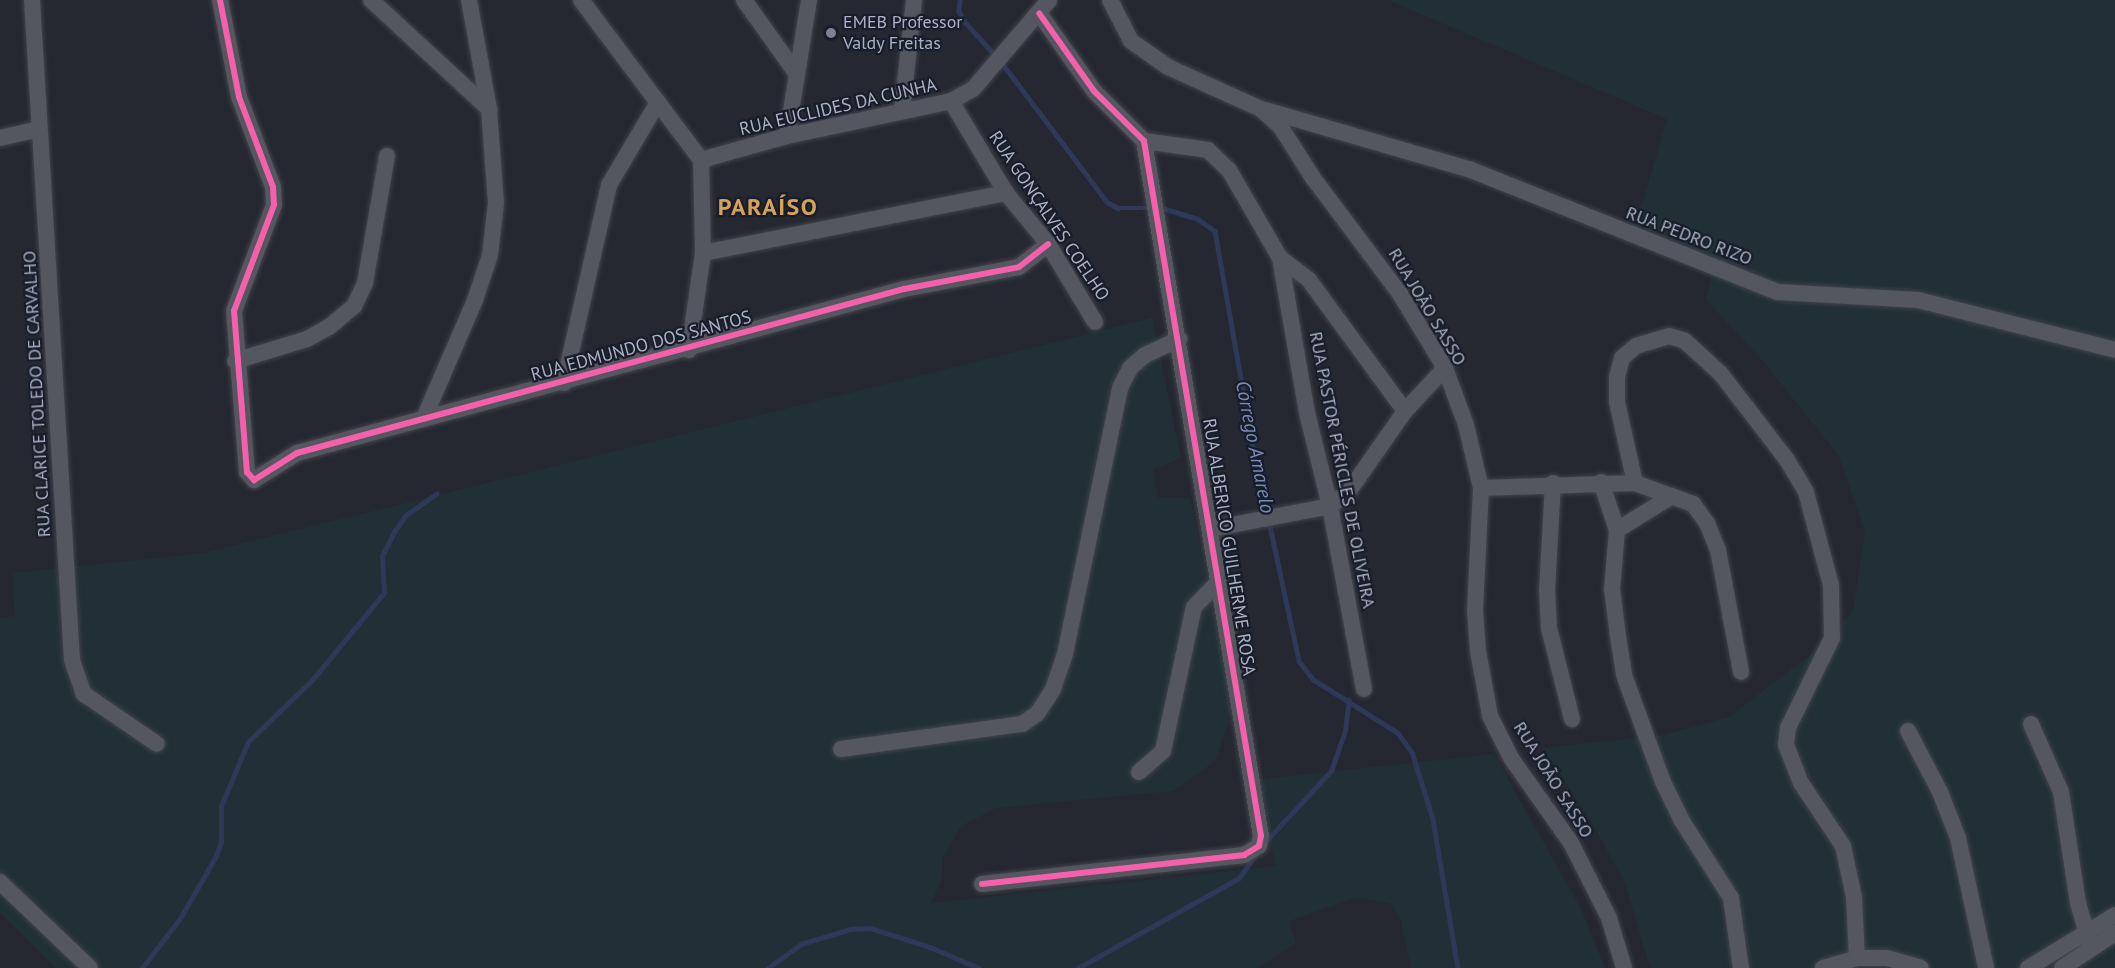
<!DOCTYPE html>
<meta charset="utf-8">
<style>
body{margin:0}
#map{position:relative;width:2115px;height:968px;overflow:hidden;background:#252831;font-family:"PT Sans",sans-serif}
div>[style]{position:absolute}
.green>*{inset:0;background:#213037}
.stream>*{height:4.5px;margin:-2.25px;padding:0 2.25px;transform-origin:2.25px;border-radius:2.25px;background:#2e3959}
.roads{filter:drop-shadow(0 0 2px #41434a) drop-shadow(0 0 2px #41434a)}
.minor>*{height:16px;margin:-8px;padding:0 8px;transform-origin:8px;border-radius:8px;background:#545660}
.cycleway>*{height:6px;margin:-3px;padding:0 3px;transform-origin:3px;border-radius:3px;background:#f560ab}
.dots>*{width:16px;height:16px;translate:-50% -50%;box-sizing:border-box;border:3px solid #181d2b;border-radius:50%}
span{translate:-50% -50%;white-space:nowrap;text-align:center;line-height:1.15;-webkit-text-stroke:4.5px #181d2b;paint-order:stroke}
.poi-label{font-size:18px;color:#acb1c4}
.left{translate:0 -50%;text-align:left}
.street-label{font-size:18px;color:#acb1c4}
.water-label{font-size:20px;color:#7a8ab2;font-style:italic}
.district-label{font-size:24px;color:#d6a255;font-weight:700;letter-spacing:1.5px}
</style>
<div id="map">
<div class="green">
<i style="clip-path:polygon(1388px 0,2115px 0,2115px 968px,1650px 968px,1625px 883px,1591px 821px,1543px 748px,1664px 735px,1729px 717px,1810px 655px,1853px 612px,1865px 532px,1839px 456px,1762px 360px,1706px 300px,1713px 271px,1626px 229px,1643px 201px,1667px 119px)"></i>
<i style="clip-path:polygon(1152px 318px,1181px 458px,1153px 469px,1158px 498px,1190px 498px,1233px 711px,1215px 761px,1173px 791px,996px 808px,961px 826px,942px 859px,942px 879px,931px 903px,1276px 866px,1255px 780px,1494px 754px,1581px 909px,1605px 968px,1411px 968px,1400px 917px,1390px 903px,1354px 898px,1289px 921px,1296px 943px,1257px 968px,56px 968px,0 913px,0 618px,15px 616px,12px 573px,204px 553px)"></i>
</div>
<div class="stream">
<i style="left:960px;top:0;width:11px;rotate:95deg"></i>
<i style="left:959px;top:11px;width:11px;rotate:63deg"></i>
<i style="left:964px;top:21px;width:47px;rotate:47.6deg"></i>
<i style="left:1002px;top:63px;width:174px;rotate:52.9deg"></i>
<i style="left:1107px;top:202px;width:13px;rotate:29deg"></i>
<i style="left:1118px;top:208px;width:32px"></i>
<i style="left:1159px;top:207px;width:41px;rotate:17.1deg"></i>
<i style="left:1198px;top:219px;width:21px;rotate:35deg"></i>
<i style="left:1215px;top:231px;width:230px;rotate:80deg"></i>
<i style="left:1255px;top:457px;width:209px;rotate:77.8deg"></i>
<i style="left:1299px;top:661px;width:24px;rotate:52deg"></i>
<i style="left:1314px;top:680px;width:99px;rotate:32.2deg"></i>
<i style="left:1398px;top:733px;width:24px;rotate:54deg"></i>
<i style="left:1412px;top:752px;width:70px;rotate:72.6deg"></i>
<i style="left:1433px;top:819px;width:151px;rotate:80.5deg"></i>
<i style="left:1267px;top:840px;width:94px;rotate:-47.2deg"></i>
<i style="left:1331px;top:771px;width:42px;rotate:-70.7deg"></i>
<i style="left:1345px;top:731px;width:31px;rotate:-83deg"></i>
<i style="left:142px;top:968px;width:64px;rotate:-52.6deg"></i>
<i style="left:181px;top:917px;width:70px;rotate:-60.2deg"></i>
<i style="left:216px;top:856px;width:15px;rotate:-70deg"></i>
<i style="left:221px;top:842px;width:36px;rotate:-90deg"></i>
<i style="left:221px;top:806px;width:69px;rotate:-67.1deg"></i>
<i style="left:248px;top:742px;width:91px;rotate:-44.1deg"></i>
<i style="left:313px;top:679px;width:112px;rotate:-50.5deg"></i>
<i style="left:384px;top:593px;width:37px;rotate:-93deg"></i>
<i style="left:382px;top:556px;width:27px;rotate:-63deg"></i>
<i style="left:394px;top:532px;width:21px;rotate:-55deg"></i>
<i style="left:406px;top:515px;width:37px;rotate:-35deg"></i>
<i style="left:768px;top:968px;width:41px;rotate:-36deg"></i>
<i style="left:801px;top:944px;width:52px;rotate:-16.7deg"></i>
<i style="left:851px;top:929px;width:19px;rotate:-3deg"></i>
<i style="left:870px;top:928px;width:63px;rotate:17.6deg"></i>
<i style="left:930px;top:947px;width:53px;rotate:23.2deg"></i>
<i style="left:1078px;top:968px;width:184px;rotate:-29.2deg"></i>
<i style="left:1239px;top:878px;width:27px;rotate:-54deg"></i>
</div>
<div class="roads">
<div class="minor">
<i style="left:32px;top:0;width:661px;rotate:86.53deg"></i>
<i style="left:72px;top:660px;width:36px;rotate:71deg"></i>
<i style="left:84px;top:694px;width:88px;rotate:34.4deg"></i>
<i style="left:220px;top:0;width:99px;rotate:78.9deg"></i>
<i style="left:239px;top:97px;width:96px;rotate:69.3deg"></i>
<i style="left:273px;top:187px;width:18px;rotate:87deg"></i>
<i style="left:274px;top:205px;width:113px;rotate:110.7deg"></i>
<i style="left:234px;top:311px;width:162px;rotate:85.4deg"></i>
<i style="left:247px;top:472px;width:11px;rotate:49deg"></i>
<i style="left:254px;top:480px;width:51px;rotate:-32.1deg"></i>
<i style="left:297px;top:453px;width:629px;rotate:-15.12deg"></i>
<i style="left:904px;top:289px;width:117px;rotate:-10.8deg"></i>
<i style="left:1019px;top:267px;width:37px;rotate:-38deg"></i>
<i style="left:371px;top:0;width:161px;rotate:42.7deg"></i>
<i style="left:581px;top:0;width:200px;rotate:53.1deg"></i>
<i style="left:744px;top:0;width:90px;rotate:54.5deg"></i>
<i style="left:1110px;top:0;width:46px;rotate:62.9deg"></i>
<i style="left:1131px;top:41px;width:45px;rotate:35.1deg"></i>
<i style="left:1168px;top:67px;width:102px;rotate:24.3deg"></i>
<i style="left:1261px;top:109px;width:25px;rotate:42deg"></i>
<i style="left:1280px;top:126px;width:62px;rotate:57.6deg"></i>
<i style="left:1313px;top:178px;width:145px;rotate:53.1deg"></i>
<i style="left:1400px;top:294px;width:87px;rotate:58.7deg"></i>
<i style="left:1445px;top:368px;width:61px;rotate:69.8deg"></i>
<i style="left:1466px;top:425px;width:65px;rotate:76.6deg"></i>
<i style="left:1481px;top:488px;width:123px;rotate:92.8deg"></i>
<i style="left:1475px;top:611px;width:40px;rotate:85.7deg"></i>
<i style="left:1478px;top:651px;width:66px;rotate:79.5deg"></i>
<i style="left:1490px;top:716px;width:47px;rotate:63.4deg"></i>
<i style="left:1511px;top:758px;width:104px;rotate:54.8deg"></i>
<i style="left:1571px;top:843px;width:84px;rotate:63.1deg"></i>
<i style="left:1609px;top:918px;width:52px;rotate:73.3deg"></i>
<i style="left:951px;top:101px;width:107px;rotate:59.1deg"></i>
<i style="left:1006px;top:193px;width:66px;rotate:50.5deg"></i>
<i style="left:1048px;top:244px;width:91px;rotate:58.9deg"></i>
<i style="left:1265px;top:110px;width:215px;rotate:16.2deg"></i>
<i style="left:1471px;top:170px;width:330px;rotate:21.7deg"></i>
<i style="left:1778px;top:292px;width:140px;rotate:3.3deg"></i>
<i style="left:1918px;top:300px;width:203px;rotate:14.2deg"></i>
<i style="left:902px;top:111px;width:112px;rotate:-83.8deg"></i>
<i style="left:787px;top:136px;width:138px;rotate:-80.8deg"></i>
<i style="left:0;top:138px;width:39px;rotate:-13deg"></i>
<i style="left:1144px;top:141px;width:65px;rotate:8deg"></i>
<i style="left:1208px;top:150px;width:29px;rotate:44deg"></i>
<i style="left:1229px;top:170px;width:102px;rotate:59.9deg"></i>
<i style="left:1280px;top:258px;width:36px;rotate:37deg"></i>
<i style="left:1309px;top:280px;width:162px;rotate:53.8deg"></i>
<i style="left:701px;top:160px;width:89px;rotate:-15.6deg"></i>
<i style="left:787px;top:136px;width:168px;rotate:-12deg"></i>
<i style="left:951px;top:101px;width:25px;rotate:-29deg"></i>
<i style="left:973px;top:89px;width:117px;rotate:-49.5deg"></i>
<i style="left:703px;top:253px;width:309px;rotate:-11.2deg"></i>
<i style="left:1280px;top:258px;width:157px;rotate:80.1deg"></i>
<i style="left:1307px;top:413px;width:96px;rotate:76.1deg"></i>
<i style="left:1330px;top:506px;width:186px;rotate:79.5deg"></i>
<i style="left:689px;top:350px;width:98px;rotate:-81.8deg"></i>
<i style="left:703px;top:253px;width:93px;rotate:-91.2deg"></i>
<i style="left:235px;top:361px;width:75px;rotate:-17deg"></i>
<i style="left:307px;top:339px;width:25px;rotate:-29deg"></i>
<i style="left:329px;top:327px;width:33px;rotate:-40deg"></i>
<i style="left:354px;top:306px;width:25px;rotate:-64deg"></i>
<i style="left:365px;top:283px;width:129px;rotate:-80.2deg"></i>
<i style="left:564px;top:383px;width:203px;rotate:-77.2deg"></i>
<i style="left:609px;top:185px;width:96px;rotate:-59.4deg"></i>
<i style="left:424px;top:418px;width:129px;rotate:-66.6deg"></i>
<i style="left:475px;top:300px;width:47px;rotate:-71.6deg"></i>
<i style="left:490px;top:255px;width:52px;rotate:-83.4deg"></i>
<i style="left:496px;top:203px;width:94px;rotate:-94.3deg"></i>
<i style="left:489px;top:109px;width:111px;rotate:-100.4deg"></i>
<i style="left:1601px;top:482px;width:51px;rotate:71.6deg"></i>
<i style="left:1553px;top:483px;width:106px;rotate:93.2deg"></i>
<i style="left:1547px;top:589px;width:39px;rotate:87deg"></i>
<i style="left:1549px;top:628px;width:94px;rotate:75.8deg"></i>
<i style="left:1635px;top:483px;width:83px;rotate:-102.5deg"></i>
<i style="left:1617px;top:402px;width:25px;rotate:-90deg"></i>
<i style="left:1617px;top:377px;width:20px;rotate:-75deg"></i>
<i style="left:1622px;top:358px;width:18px;rotate:-41deg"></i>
<i style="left:1636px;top:346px;width:34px;rotate:-17deg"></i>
<i style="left:1669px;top:336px;width:17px;rotate:17deg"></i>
<i style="left:1685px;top:341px;width:49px;rotate:42.5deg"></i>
<i style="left:1721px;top:374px;width:108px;rotate:52.5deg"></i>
<i style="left:1787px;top:460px;width:37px;rotate:59deg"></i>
<i style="left:1806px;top:492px;width:96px;rotate:75deg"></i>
<i style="left:1831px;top:585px;width:53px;rotate:88.9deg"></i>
<i style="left:1832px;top:638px;width:100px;rotate:116.1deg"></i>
<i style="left:1788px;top:728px;width:17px;rotate:97deg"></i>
<i style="left:1786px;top:745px;width:41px;rotate:68.5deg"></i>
<i style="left:1801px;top:783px;width:76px;rotate:56.3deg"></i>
<i style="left:1843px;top:846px;width:52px;rotate:77.8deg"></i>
<i style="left:1854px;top:897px;width:61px;rotate:87.2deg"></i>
<i style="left:1481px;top:488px;width:154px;rotate:-1.9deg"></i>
<i style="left:1635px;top:483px;width:62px;rotate:19.9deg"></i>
<i style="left:1693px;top:504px;width:24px;rotate:54deg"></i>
<i style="left:1707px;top:523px;width:29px;rotate:68deg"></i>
<i style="left:1718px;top:550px;width:124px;rotate:79.3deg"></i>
<i style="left:1672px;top:496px;width:65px;rotate:148.3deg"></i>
<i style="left:1617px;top:530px;width:59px;rotate:94.8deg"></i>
<i style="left:1612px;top:589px;width:47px;rotate:82.7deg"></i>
<i style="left:1618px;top:636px;width:39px;rotate:81deg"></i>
<i style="left:1624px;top:675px;width:114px;rotate:70deg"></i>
<i style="left:1663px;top:782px;width:43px;rotate:64deg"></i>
<i style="left:1682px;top:821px;width:91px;rotate:57.5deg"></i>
<i style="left:1731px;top:898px;width:71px;rotate:81.9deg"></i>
<i style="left:1211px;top:529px;width:121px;rotate:-10.9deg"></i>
<i style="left:1330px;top:506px;width:24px;rotate:-38deg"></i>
<i style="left:1349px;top:491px;width:98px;rotate:-55deg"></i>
<i style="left:1405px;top:411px;width:59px;rotate:-47.1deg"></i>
<i style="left:2031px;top:724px;width:74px;rotate:66.2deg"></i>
<i style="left:2061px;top:792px;width:112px;rotate:81.3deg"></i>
<i style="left:2078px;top:903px;width:47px;rotate:73.9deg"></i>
<i style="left:1908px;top:731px;width:69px;rotate:62.3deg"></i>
<i style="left:1940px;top:792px;width:49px;rotate:68.6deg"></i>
<i style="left:1958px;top:838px;width:133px;rotate:77.8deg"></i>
<i style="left:841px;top:749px;width:183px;rotate:-7.9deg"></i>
<i style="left:1022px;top:724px;width:18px;rotate:-34deg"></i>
<i style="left:1037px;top:714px;width:30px;rotate:-57deg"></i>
<i style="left:1053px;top:689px;width:37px;rotate:-71deg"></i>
<i style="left:1065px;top:654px;width:272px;rotate:-78.3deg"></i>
<i style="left:1120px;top:388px;width:22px;rotate:-63deg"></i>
<i style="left:1130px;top:368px;width:20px;rotate:-41deg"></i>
<i style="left:1145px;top:355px;width:38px;rotate:-25deg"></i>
<i style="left:1139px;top:772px;width:32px;rotate:-41deg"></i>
<i style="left:1163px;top:751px;width:147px;rotate:-77.9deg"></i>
<i style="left:1194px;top:607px;width:36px;rotate:-46deg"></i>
<i style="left:0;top:882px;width:124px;rotate:43.7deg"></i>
<i style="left:982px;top:884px;width:264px;rotate:-6.3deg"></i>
<i style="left:1244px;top:855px;width:17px;rotate:-31deg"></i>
<i style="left:1259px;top:846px;width:10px;rotate:-79deg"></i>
<i style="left:1261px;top:836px;width:705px;rotate:-99.56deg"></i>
<i style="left:1144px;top:141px;width:71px;rotate:-135deg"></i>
<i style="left:1094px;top:91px;width:95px;rotate:-125.2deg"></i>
<i style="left:1823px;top:968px;width:35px;rotate:-16deg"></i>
<i style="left:1857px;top:958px;width:30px"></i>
<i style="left:1887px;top:958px;width:35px;rotate:16deg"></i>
<i style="left:2028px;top:968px;width:102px;rotate:-31.3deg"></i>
<i style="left:2062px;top:968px;width:64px;rotate:-33.4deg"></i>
</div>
</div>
<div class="cycleway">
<i style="left:220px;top:0;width:99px;rotate:78.9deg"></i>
<i style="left:239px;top:97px;width:96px;rotate:69.3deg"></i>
<i style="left:273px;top:187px;width:18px;rotate:87deg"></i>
<i style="left:274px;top:205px;width:113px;rotate:110.7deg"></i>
<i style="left:234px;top:311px;width:162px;rotate:85.4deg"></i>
<i style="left:247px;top:472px;width:11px;rotate:49deg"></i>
<i style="left:254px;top:480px;width:51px;rotate:-32.1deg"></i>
<i style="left:297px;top:453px;width:629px;rotate:-15.12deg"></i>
<i style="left:904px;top:289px;width:117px;rotate:-10.8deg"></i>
<i style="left:1019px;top:267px;width:37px;rotate:-38deg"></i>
<i style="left:982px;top:884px;width:264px;rotate:-6.3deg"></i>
<i style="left:1244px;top:855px;width:17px;rotate:-31deg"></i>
<i style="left:1259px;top:846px;width:10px;rotate:-79deg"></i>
<i style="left:1261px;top:836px;width:705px;rotate:-99.56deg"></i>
<i style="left:1144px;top:141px;width:71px;rotate:-135deg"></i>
<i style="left:1094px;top:91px;width:95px;rotate:-125.2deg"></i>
</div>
<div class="dots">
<i style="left:831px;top:33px;background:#7d8191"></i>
</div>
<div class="poi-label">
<span class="left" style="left:843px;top:33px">EMEB Professor<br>Valdy Freitas</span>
</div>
<div class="street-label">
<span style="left:838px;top:107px;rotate:-13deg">RUA EUCLIDES DA CUNHA</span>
<span style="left:1049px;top:216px;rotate:56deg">RUA GONÇALVES COELHO</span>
<span style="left:1689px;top:236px;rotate:21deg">RUA PEDRO RIZO</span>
<span style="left:1427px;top:307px;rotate:59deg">RUA JOÃO SASSO</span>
<span style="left:641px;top:346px;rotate:-15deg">RUA EDMUNDO DOS SANTOS</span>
<span style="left:37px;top:394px;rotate:-93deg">RUA CLARICE TOLEDO DE CARVALHO</span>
<span style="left:1342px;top:470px;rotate:79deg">RUA PASTOR PÉRICLES DE OLIVEIRA</span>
<span style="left:1229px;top:547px;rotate:81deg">RUA ALBERICO GUILHERME ROSA</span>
<span style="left:1553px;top:780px;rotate:58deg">RUA JOÃO SASSO</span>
</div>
<div class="water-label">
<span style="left:1255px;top:447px;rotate:79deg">Córrego Amarelo</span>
</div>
<div class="district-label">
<span style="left:768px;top:207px">PARAÍSO</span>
</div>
</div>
